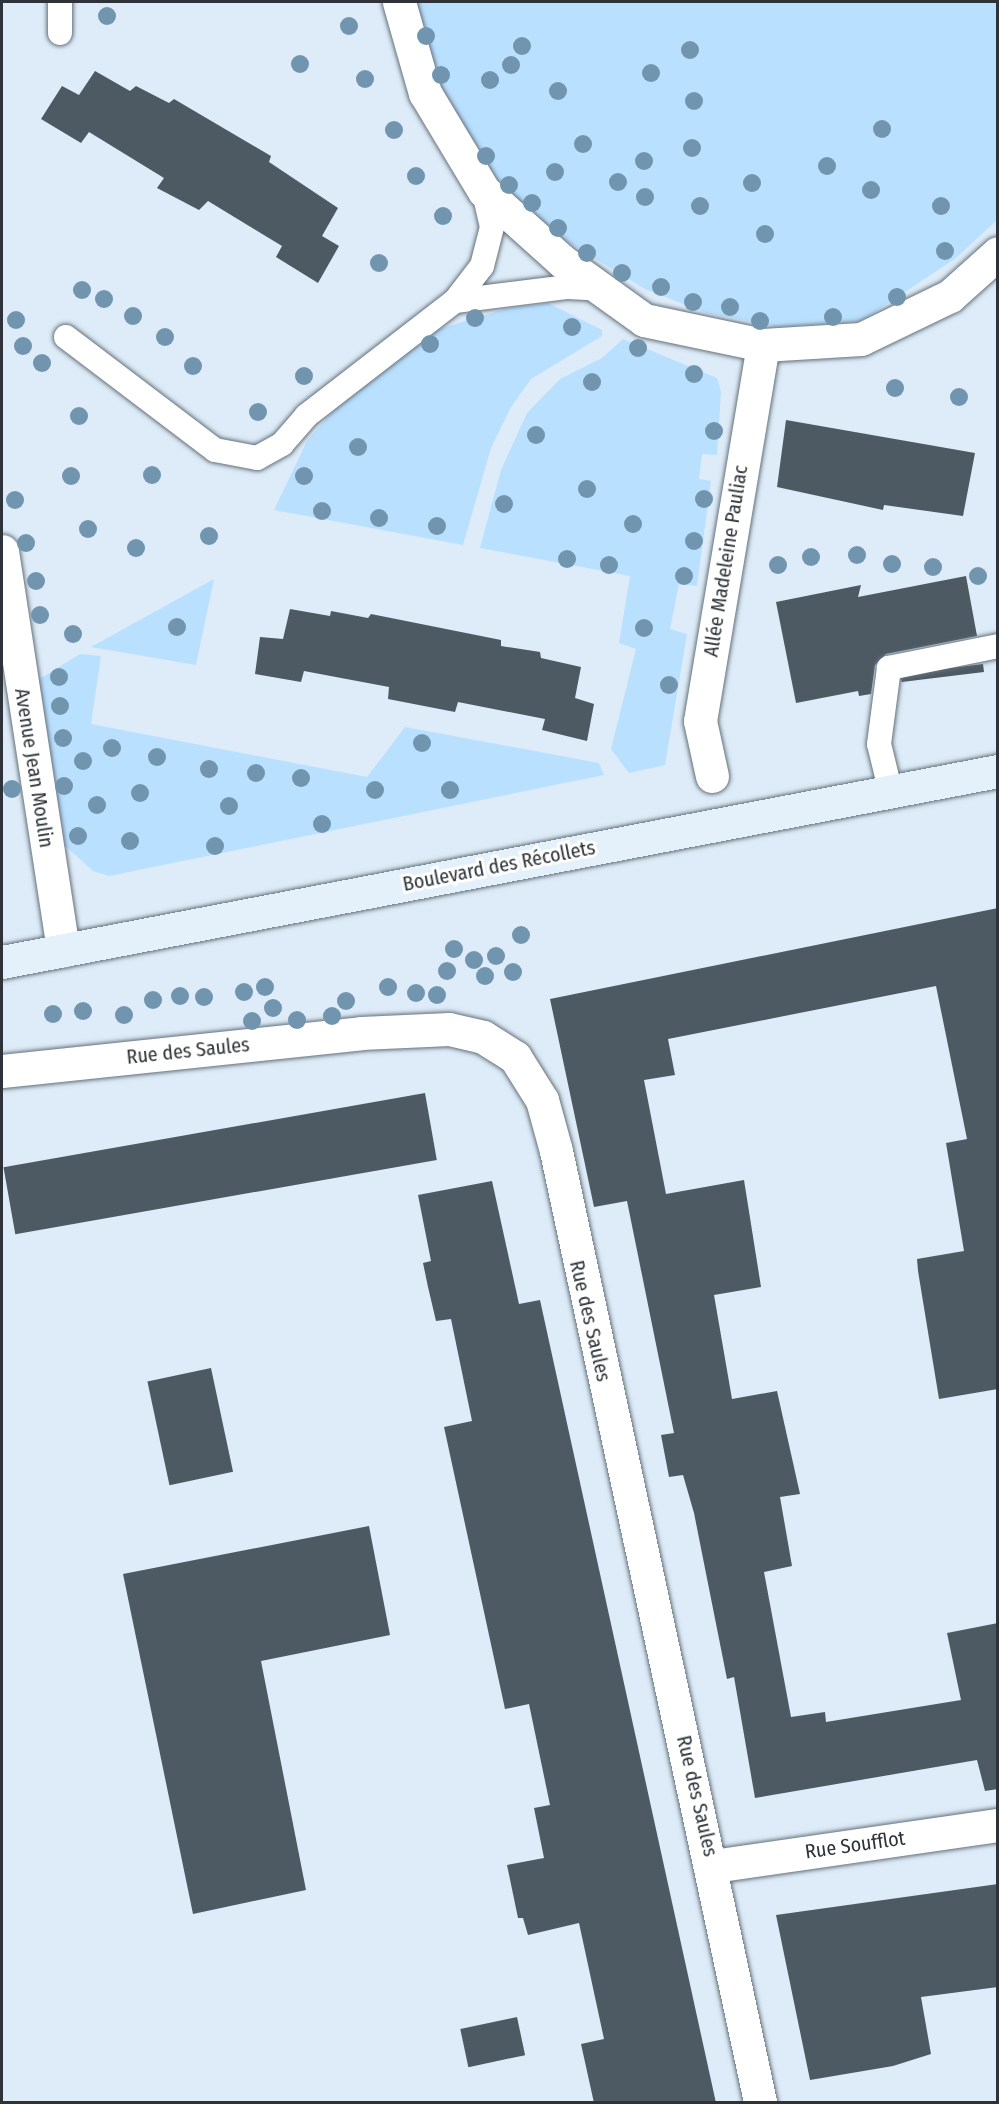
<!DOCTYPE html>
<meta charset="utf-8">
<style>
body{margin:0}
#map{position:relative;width:999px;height:2104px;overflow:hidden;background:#ddecf8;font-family:"Fira Sans Condensed",sans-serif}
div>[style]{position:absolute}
.green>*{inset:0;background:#bae0ff}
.building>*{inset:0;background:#4d5a64;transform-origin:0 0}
.roads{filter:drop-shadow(0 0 2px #65717c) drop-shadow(0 0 2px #65717c)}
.lane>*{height:24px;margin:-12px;padding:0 12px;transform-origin:12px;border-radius:12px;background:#fff}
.street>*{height:33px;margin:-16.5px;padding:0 16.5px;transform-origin:16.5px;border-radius:16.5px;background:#fff}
.secondary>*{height:33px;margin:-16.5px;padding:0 16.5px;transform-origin:16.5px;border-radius:16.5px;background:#e4f1fa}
.trees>*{width:18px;height:18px;margin:-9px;border-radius:50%;background:#7195ae}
span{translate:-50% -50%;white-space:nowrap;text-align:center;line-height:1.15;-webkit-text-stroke:6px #fff;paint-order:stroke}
.street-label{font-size:20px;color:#2d3338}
.frame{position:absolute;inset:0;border:3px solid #2d3338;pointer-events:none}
</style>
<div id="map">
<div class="green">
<i style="clip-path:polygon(414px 2px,997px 2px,997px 220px,956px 258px,861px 321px,778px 327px,706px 313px,645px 289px,550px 231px,485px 167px,435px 84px)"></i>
<i style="clip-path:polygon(548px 303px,602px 330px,602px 336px,531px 379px,511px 407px,491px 448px,463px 545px,274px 510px,307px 441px,352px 389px,426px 333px,505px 309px)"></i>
<i style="clip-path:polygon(623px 339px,717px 378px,721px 392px,717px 455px,702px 454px,699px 479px,711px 481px,697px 586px,679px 584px,670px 629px,687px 634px,665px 765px,629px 773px,611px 749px,636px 649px,619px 643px,630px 576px,480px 548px,501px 470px,527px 413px,560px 379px,602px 358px)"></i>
<i style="clip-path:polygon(214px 579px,196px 665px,91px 647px)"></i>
<i style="clip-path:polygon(80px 654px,101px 656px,91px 724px,367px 777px,405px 727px,599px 763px,604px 775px,109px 876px,93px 871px,62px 843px,31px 684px)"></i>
</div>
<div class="building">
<i style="clip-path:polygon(95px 71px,130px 91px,136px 86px,169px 103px,174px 99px,271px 156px,269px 162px,338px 208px,322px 236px,339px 246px,318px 283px,276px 257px,282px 246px,208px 201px,199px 210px,157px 188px,164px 178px,89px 132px,81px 143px,41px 119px,62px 86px,79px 95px)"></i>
<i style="clip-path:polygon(786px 420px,975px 453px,963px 516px,884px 505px,883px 510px,777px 487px)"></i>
<i style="clip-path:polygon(966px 576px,977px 636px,886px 654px,875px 665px,871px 694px,859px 696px,858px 691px,796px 703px,776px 602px,861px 585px,858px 597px)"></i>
<i style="clip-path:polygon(290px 609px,330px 616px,331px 611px,368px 618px,371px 614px,501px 640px,501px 646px,540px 652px,541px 658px,581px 667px,575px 698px,594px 704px,587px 741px,542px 730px,545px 719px,458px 702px,455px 712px,388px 699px,389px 687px,304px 671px,301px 682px,255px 674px,260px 637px,283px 639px)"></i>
<i style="left:983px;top:664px;width:8px;height:83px;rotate:83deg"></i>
<i style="clip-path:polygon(998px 908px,998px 1389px,939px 1399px,918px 1271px,917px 1259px,964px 1251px,946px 1143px,967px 1139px,936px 986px,668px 1039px,675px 1075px,644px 1080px,666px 1194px,744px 1180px,761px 1287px,714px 1295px,732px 1399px,777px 1391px,800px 1494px,780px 1497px,792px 1566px,764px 1572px,791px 1717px,825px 1712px,826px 1722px,961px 1700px,947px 1633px,998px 1623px,998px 1789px,985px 1791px,977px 1760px,755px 1798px,734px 1677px,727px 1679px,694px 1513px,683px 1475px,669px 1477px,661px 1435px,674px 1433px,627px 1201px,594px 1207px,550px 999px)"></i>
<i style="left:425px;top:1093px;width:68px;height:428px;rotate:80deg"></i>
<i style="clip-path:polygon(492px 1181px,519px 1304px,540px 1300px,716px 2103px,594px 2103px,581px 2044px,604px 2039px,579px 1923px,528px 1935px,523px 1918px,518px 1918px,507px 1865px,544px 1858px,534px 1808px,550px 1805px,529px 1704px,505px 1709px,444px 1427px,472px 1421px,451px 1319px,436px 1321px,428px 1287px,423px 1263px,431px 1261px,418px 1195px)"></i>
<i style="left:211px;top:1368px;width:106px;height:65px;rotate:78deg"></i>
<i style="clip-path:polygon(369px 1526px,390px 1635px,261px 1661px,306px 1890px,193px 1914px,123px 1574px)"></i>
<i style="clip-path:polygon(998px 1884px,998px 1987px,921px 1997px,931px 2054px,893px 2066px,810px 2080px,776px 1915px)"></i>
<i style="left:517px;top:2017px;width:39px;height:58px;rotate:78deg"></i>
</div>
<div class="roads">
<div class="lane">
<i style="left:60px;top:2px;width:31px;rotate:90deg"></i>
<i style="left:455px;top:301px;width:114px;rotate:-7.1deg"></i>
<i style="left:568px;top:287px;width:33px;rotate:3deg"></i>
<i style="left:66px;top:337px;width:187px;rotate:37.2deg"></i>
<i style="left:215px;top:450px;width:43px;rotate:10.8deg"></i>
<i style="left:257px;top:458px;width:29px;rotate:-29deg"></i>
<i style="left:282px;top:444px;width:37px;rotate:-49deg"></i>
<i style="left:306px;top:416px;width:188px;rotate:-37.7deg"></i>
<i style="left:455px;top:301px;width:44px;rotate:-52.4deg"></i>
<i style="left:482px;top:266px;width:40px;rotate:-75.6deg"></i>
<i style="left:492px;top:227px;width:37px;rotate:-103deg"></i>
<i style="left:891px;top:793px;width:50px;rotate:-103.8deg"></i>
<i style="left:879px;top:744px;width:77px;rotate:-82.5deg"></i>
<i style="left:889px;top:668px;width:111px;rotate:-11.4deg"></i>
</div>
<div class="street">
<i style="left:399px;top:2px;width:95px;rotate:74.1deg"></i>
<i style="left:425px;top:93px;width:114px;rotate:59deg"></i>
<i style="left:484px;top:191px;width:105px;rotate:41.9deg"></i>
<i style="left:562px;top:261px;width:101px;rotate:35.7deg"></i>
<i style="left:644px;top:320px;width:122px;rotate:11.9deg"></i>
<i style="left:763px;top:345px;width:98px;rotate:-3.5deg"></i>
<i style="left:861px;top:339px;width:99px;rotate:-25.8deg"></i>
<i style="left:950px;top:296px;width:64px;rotate:-41.9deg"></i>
<i style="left:2px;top:551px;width:404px;rotate:81.3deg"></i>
<i style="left:712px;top:776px;width:56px;rotate:-102.3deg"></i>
<i style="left:700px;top:721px;width:381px;rotate:-80.5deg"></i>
<i style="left:2px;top:1071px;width:361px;rotate:-6deg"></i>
<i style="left:361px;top:1033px;width:88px;rotate:-2.6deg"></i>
<i style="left:449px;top:1029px;width:35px;rotate:13deg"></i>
<i style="left:483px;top:1037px;width:38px;rotate:32deg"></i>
<i style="left:515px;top:1057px;width:51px;rotate:57.9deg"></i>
<i style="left:542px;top:1100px;width:53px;rotate:74.6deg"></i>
<i style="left:556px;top:1151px;width:973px;rotate:77.89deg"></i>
<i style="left:713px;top:1866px;width:288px;rotate:-8.2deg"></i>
</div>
<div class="secondary">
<i style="left:2px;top:962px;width:1014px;rotate:-10.86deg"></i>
</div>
</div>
<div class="trees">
<i style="left:107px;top:16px"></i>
<i style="left:349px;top:26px"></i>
<i style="left:426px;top:36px"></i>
<i style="left:522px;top:46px"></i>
<i style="left:690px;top:50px"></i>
<i style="left:300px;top:64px"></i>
<i style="left:511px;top:65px"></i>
<i style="left:651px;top:73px"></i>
<i style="left:441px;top:75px"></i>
<i style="left:365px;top:79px"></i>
<i style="left:490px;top:80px"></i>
<i style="left:558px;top:91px"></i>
<i style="left:694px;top:101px"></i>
<i style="left:882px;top:129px"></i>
<i style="left:394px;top:130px"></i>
<i style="left:583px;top:144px"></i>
<i style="left:692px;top:148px"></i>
<i style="left:486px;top:156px"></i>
<i style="left:644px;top:161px"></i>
<i style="left:827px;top:166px"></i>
<i style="left:555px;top:172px"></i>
<i style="left:416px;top:176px"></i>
<i style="left:618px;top:182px"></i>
<i style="left:752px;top:183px"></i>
<i style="left:509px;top:185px"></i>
<i style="left:871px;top:190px"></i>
<i style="left:645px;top:197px"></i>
<i style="left:532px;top:203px"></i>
<i style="left:700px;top:206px"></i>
<i style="left:941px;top:206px"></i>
<i style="left:443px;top:216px"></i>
<i style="left:558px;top:228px"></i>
<i style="left:765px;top:234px"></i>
<i style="left:945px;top:251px"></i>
<i style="left:587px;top:253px"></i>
<i style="left:379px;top:263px"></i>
<i style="left:622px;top:273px"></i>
<i style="left:661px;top:287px"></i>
<i style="left:82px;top:290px"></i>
<i style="left:897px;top:297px"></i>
<i style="left:104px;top:299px"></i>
<i style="left:693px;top:302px"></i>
<i style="left:730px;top:307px"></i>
<i style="left:133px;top:316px"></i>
<i style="left:833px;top:317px"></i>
<i style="left:475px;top:318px"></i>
<i style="left:16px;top:320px"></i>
<i style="left:760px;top:321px"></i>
<i style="left:572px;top:327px"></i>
<i style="left:165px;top:337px"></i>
<i style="left:430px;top:344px"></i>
<i style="left:23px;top:346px"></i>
<i style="left:638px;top:348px"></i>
<i style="left:42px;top:363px"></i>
<i style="left:193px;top:366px"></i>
<i style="left:694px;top:374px"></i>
<i style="left:304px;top:376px"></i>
<i style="left:592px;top:382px"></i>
<i style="left:895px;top:388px"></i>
<i style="left:959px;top:397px"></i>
<i style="left:258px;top:412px"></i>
<i style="left:79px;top:416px"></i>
<i style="left:714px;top:431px"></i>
<i style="left:536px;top:435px"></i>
<i style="left:358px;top:447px"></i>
<i style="left:152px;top:475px"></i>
<i style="left:71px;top:476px"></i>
<i style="left:304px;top:476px"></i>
<i style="left:587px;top:489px"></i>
<i style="left:704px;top:499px"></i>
<i style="left:15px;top:500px"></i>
<i style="left:504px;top:504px"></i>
<i style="left:322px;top:511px"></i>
<i style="left:379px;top:518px"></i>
<i style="left:633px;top:524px"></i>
<i style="left:437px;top:526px"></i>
<i style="left:88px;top:529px"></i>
<i style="left:209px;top:536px"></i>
<i style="left:694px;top:541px"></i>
<i style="left:26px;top:543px"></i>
<i style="left:136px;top:548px"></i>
<i style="left:857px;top:555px"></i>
<i style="left:811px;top:557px"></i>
<i style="left:567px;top:559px"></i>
<i style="left:892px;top:564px"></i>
<i style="left:609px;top:565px"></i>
<i style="left:778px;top:565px"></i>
<i style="left:933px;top:567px"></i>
<i style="left:684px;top:576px"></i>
<i style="left:978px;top:576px"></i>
<i style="left:36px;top:581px"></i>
<i style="left:40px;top:615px"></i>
<i style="left:177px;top:627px"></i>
<i style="left:644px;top:628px"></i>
<i style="left:73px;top:634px"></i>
<i style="left:59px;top:677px"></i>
<i style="left:669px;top:685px"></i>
<i style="left:60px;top:706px"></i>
<i style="left:63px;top:738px"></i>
<i style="left:422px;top:743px"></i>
<i style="left:112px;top:748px"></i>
<i style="left:157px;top:757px"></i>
<i style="left:83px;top:761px"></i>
<i style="left:209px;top:769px"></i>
<i style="left:256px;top:773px"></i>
<i style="left:301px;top:778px"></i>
<i style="left:64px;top:786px"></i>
<i style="left:12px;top:789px"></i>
<i style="left:375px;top:790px"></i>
<i style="left:450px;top:790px"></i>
<i style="left:140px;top:793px"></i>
<i style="left:97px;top:805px"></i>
<i style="left:229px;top:806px"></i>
<i style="left:322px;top:824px"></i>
<i style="left:78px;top:836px"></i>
<i style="left:130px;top:841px"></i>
<i style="left:215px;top:846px"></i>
<i style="left:521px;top:935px"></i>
<i style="left:454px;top:949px"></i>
<i style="left:496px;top:956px"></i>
<i style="left:474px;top:960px"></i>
<i style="left:447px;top:971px"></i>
<i style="left:513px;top:972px"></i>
<i style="left:485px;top:976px"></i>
<i style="left:265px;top:987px"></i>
<i style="left:388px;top:987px"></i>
<i style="left:244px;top:992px"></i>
<i style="left:416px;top:993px"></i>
<i style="left:437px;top:995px"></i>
<i style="left:180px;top:996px"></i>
<i style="left:204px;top:997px"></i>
<i style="left:153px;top:1000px"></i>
<i style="left:346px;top:1001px"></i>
<i style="left:273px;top:1008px"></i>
<i style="left:83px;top:1011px"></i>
<i style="left:53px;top:1014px"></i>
<i style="left:124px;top:1015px"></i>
<i style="left:332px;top:1016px"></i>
<i style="left:297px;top:1020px"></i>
<i style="left:252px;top:1021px"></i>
</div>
<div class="street-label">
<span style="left:726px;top:561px;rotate:-81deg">Allée Madeleine Pauliac</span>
<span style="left:34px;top:768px;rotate:81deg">Avenue Jean Moulin</span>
<span style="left:499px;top:866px;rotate:-11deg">Boulevard des Récollets</span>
<span style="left:188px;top:1051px;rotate:-6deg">Rue des Saules</span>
<span style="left:590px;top:1321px;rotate:77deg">Rue des Saules</span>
<span style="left:697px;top:1796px;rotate:77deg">Rue des Saules</span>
<span style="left:855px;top:1845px;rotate:-8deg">Rue Soufflot</span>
</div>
<div class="frame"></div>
</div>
